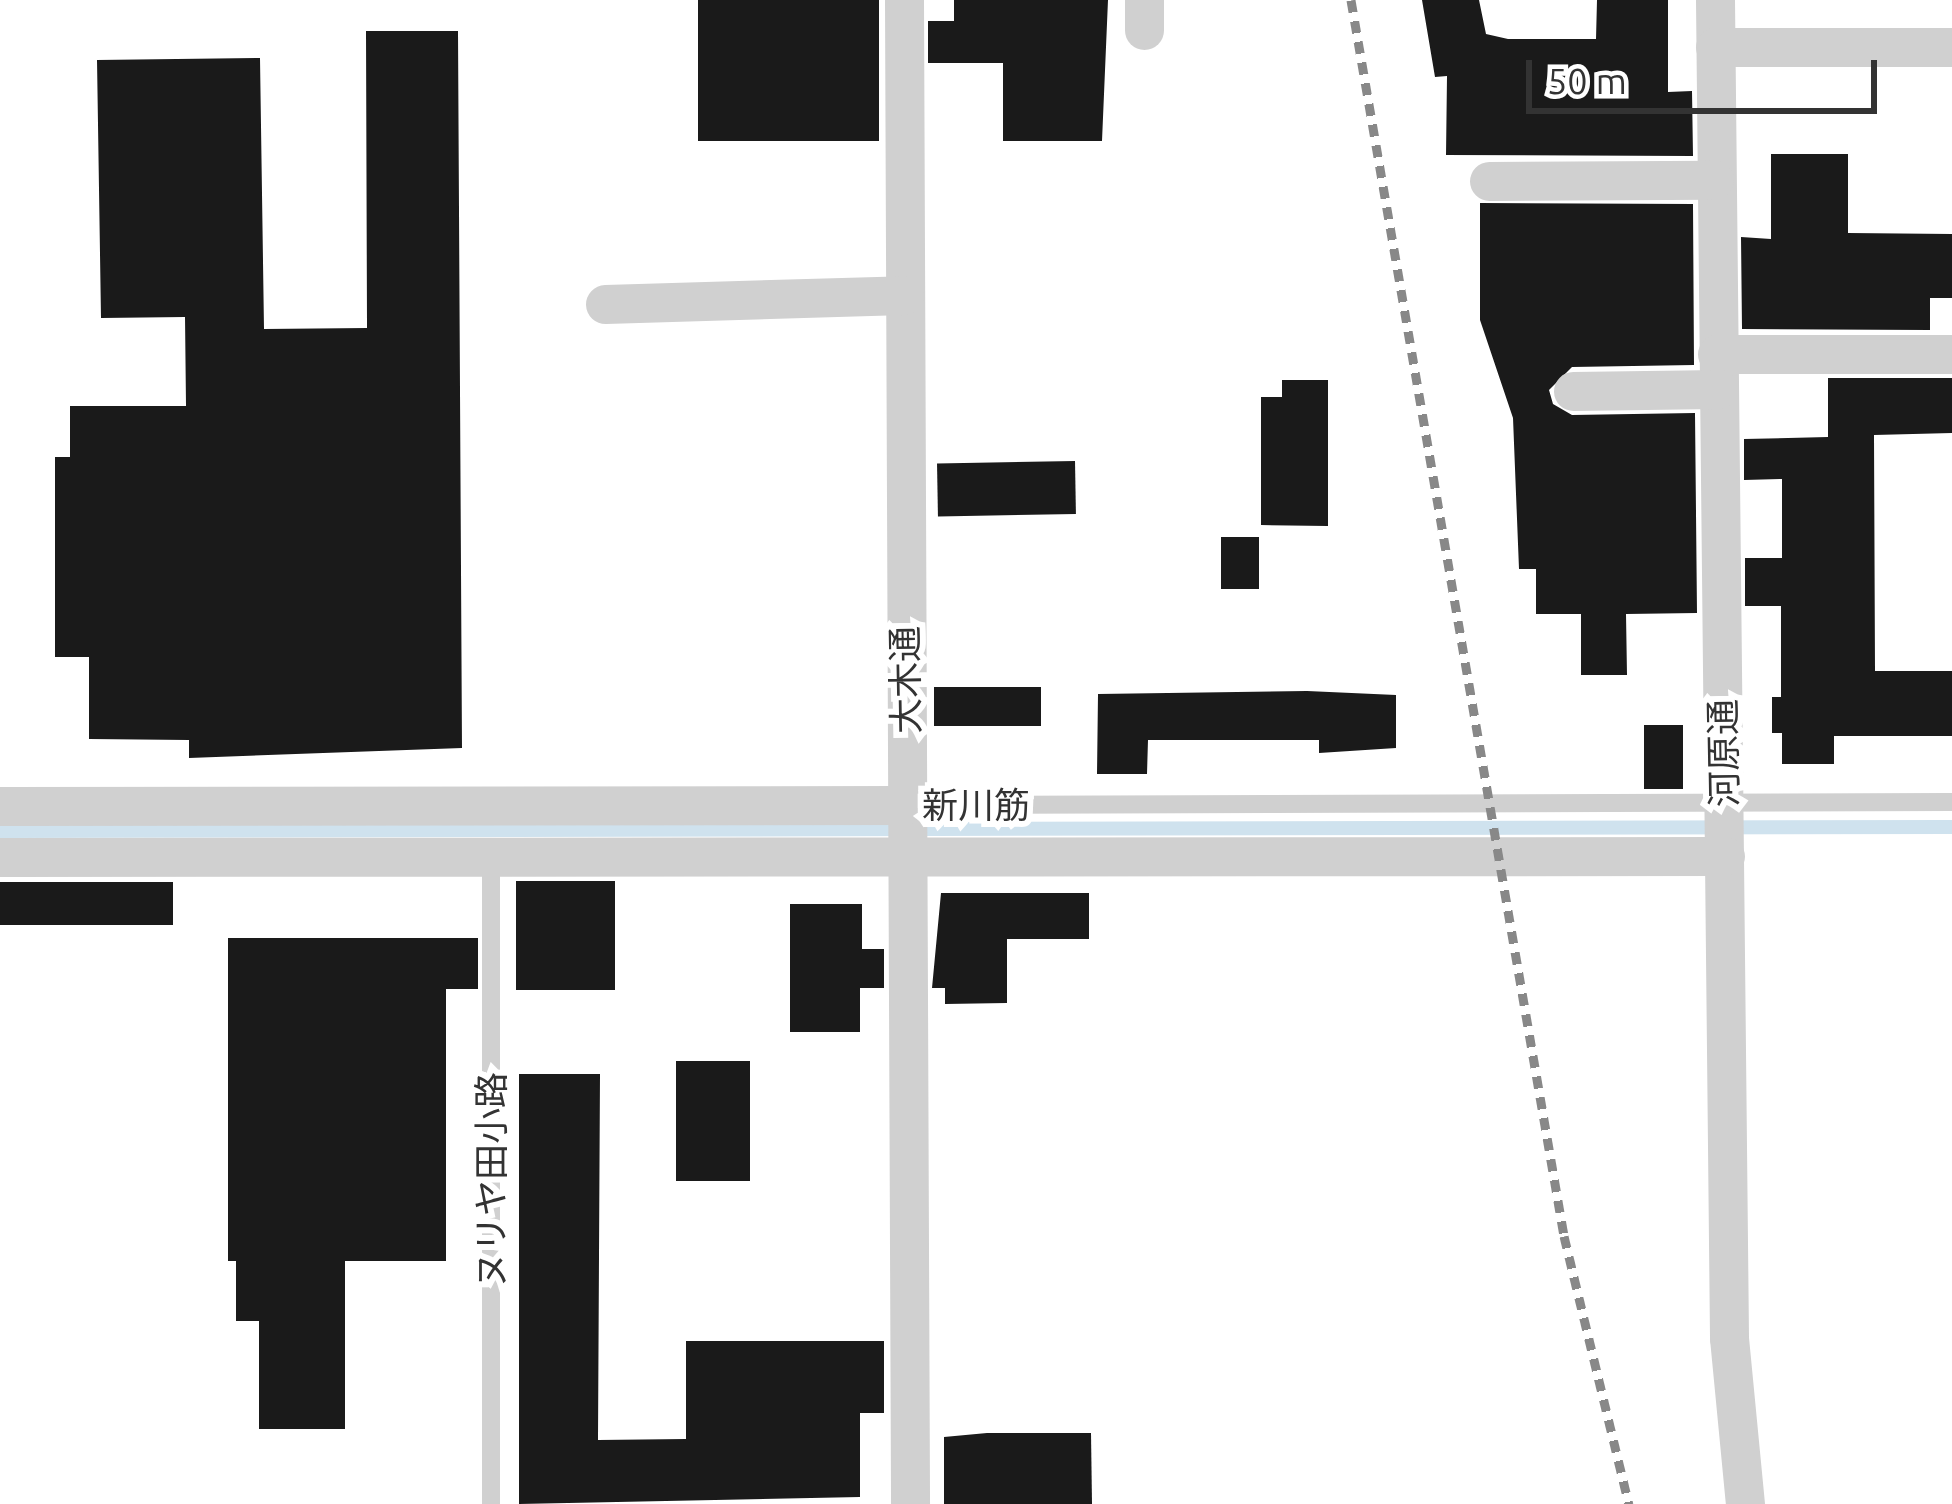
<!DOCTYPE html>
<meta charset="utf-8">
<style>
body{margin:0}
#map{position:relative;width:1952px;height:1504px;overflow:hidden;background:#fff;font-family:Ubuntu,"Noto Sans JP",sans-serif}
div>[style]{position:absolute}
.stream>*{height:14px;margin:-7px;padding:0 7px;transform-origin:7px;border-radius:7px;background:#cfe2ee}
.building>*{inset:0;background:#1a1a1a;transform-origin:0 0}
.lane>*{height:18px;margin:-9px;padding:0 9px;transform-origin:9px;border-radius:9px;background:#d0d0d0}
.street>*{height:39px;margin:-19.5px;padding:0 19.5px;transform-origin:19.5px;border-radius:19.5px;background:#d0d0d0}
.rail>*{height:9px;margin-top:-4.5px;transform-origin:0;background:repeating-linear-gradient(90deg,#888 0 12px,transparent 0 21px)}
span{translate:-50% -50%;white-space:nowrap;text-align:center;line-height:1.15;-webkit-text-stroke:12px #fff;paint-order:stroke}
.street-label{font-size:36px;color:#333}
.scale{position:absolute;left:1526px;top:60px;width:351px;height:54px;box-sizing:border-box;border:6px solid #333;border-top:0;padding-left:15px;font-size:36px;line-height:42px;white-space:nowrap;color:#333;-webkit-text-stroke:9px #fff;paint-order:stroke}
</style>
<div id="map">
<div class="stream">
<i style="left:0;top:831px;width:1952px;rotate:-0.12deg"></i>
</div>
<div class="building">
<i style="left:698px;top:0;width:181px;height:141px"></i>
<i style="clip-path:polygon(954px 0,1108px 0,1102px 141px,1003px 141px,1003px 63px,928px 63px,928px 21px,954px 21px)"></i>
<i style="clip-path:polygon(1422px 0,1479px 0,1486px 34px,1508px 39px,1596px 39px,1597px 0,1668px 0,1668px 92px,1692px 91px,1693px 156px,1446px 155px,1447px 76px,1435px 77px)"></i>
<i style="clip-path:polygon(366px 31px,458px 31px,462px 748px,189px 758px,189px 740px,89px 739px,89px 657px,55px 657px,55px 457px,70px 457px,70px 406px,186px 406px,185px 317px,101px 318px,97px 60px,260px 58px,264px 329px,367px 328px)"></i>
<i style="clip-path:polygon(1771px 154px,1848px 154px,1848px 233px,1952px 234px,1952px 298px,1930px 298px,1930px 330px,1742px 329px,1741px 237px,1771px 239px)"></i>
<i style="clip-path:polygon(1480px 203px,1693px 204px,1694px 365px,1572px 367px,1549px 390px,1553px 404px,1572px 415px,1695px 413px,1697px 613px,1626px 614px,1627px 675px,1581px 675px,1581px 614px,1536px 614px,1536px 569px,1519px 569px,1513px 418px,1480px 320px)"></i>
<i style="clip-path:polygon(1828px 378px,1952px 378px,1952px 433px,1874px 435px,1875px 671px,1952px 671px,1952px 736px,1834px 736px,1834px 764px,1782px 764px,1782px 733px,1772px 733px,1772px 697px,1781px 697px,1781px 606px,1745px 606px,1745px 558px,1782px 558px,1782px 479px,1744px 480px,1744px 439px,1828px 437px)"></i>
<i style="clip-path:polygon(1282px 380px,1328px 380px,1328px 526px,1261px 525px,1261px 397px,1282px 397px)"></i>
<i style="left:1075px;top:461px;width:53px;height:138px;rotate:89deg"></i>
<i style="left:1221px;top:537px;width:38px;height:52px"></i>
<i style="left:934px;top:687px;width:107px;height:39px"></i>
<i style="clip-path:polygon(1307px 691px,1396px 695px,1396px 748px,1319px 753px,1319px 740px,1148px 740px,1147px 774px,1097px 774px,1098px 694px)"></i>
<i style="left:1644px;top:725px;width:39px;height:64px"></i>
<i style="left:516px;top:881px;width:99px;height:109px"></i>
<i style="left:173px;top:882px;width:43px;height:173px;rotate:90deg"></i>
<i style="clip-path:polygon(941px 893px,1089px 893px,1089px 939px,1007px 939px,1007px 1003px,945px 1004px,945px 988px,932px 988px)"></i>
<i style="clip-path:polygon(790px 904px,862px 904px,862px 949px,884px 949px,884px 988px,860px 988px,860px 1032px,790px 1032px)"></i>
<i style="clip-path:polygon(228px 938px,478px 938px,478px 989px,446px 989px,446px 1261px,345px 1261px,345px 1429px,259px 1429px,259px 1321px,236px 1321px,236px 1261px,228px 1261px)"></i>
<i style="left:676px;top:1061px;width:74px;height:120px"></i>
<i style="clip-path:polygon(519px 1074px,600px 1074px,598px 1440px,686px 1439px,686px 1341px,884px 1341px,884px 1413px,860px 1413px,860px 1497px,519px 1504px)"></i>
<i style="clip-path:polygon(987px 1433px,1091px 1433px,1092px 1504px,944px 1504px,944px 1437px)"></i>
</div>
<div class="lane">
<i style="left:907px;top:805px;width:1045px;rotate:-0.16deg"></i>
<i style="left:491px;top:856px;width:648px;rotate:90deg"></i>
</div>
<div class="street">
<i style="left:904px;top:0;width:1504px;rotate:89.77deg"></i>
<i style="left:1715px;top:0;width:1338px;rotate:89.4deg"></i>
<i style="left:1729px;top:1338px;width:167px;rotate:84.5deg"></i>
<i style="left:1144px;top:30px;width:30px;rotate:-90deg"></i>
<i style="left:1715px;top:47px;width:237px"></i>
<i style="left:1489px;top:181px;width:225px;rotate:-0.3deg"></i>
<i style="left:605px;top:304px;width:299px;rotate:-1.7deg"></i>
<i style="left:1717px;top:354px;width:235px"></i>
<i style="left:1573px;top:391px;width:145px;rotate:-0.8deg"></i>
<i style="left:0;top:806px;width:906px;rotate:-0.06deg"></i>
<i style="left:0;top:857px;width:1725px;rotate:-0.03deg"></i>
</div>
<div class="rail">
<i style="left:1351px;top:0;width:1254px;rotate:80.22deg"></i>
<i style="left:1564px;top:1236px;width:276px;rotate:76.4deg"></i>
</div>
<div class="street-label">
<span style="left:905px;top:680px;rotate:-91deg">大木通</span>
<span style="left:1723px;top:753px;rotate:-91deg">河原通</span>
<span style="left:976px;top:805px">新川筋</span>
<span style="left:491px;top:1180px;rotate:-90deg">ヌリヤ田小路</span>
</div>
<div class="scale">50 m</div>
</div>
